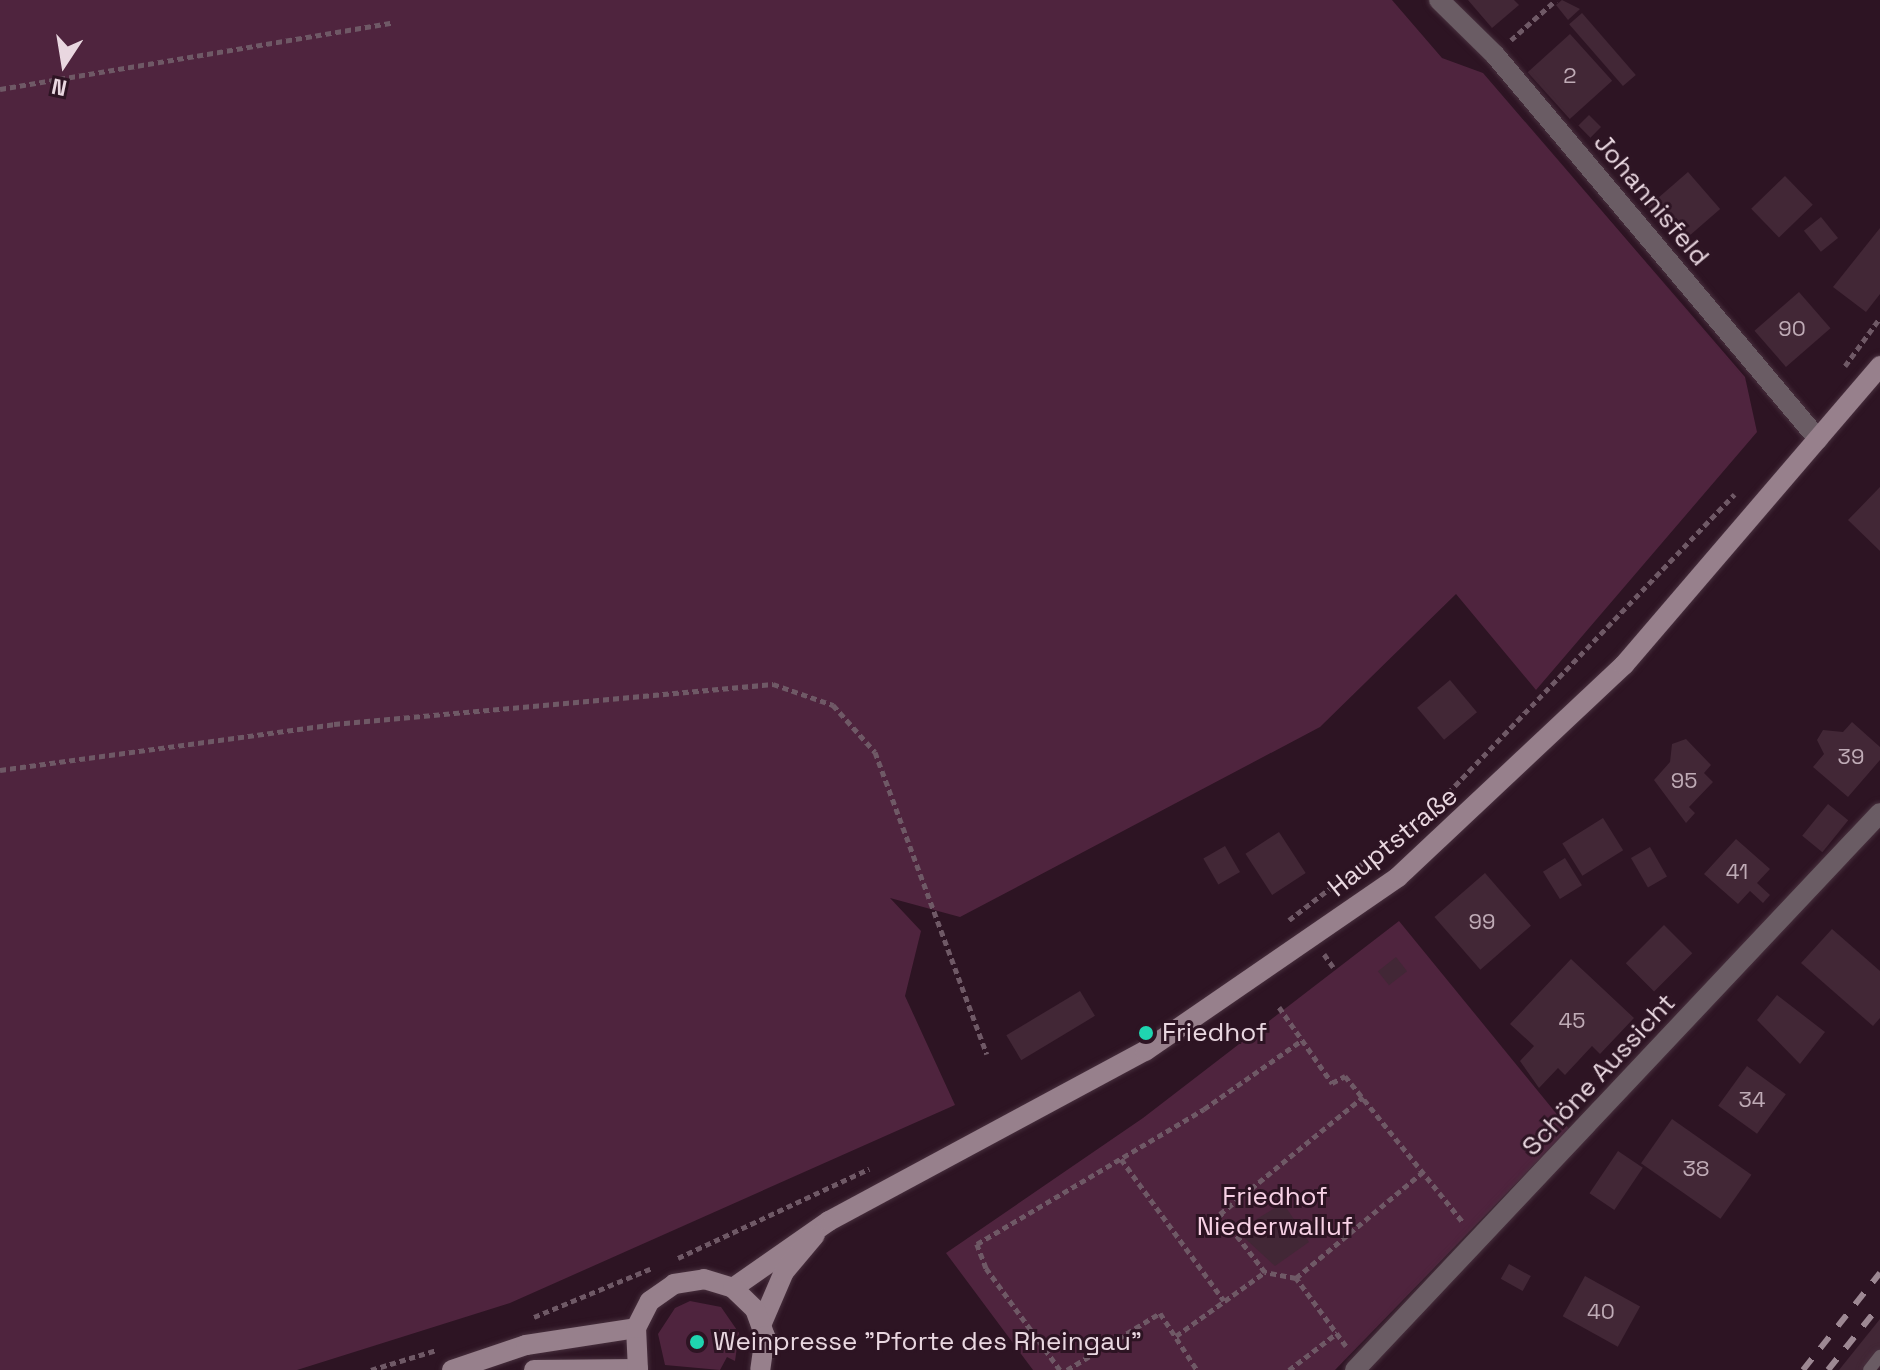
<!DOCTYPE html>
<meta charset="utf-8">
<style>
body{margin:0}
#map{position:relative;width:1880px;height:1370px;overflow:hidden;background:#2d1423;font-family:"Space Grotesk",sans-serif}
div>[style]{position:absolute}
.green>*{inset:0;background:#4f243e}
.building>*{inset:0;background:#422736;transform-origin:0 0}
.path>*{height:5px;margin-top:-2.5px;transform-origin:0;background:repeating-linear-gradient(90deg,#6f5966 0 6px,transparent 0 10px)}
.roads{filter:drop-shadow(0 0 2px #472f3d) drop-shadow(0 0 2px #472f3d)}
.lane>*{height:12px;margin:-6px;padding:0 6px;transform-origin:6px;border-radius:6px;background:#6a5c64}
.street>*{height:20px;margin:-10px;padding:0 10px;transform-origin:10px;border-radius:10px;background:#6a5c64}
.secondary>*{height:20px;margin:-10px;padding:0 10px;transform-origin:10px;border-radius:10px;background:#97808c}
.rail>*{height:6px;margin-top:-3px;transform-origin:0;background:repeating-linear-gradient(90deg,#9d8893 0 14px,transparent 0 28px)}
.dots>*{width:22px;height:22px;translate:-50% -50%;box-sizing:border-box;border:4px solid #2d1423;border-radius:50%}
span{translate:-50% -50%;white-space:nowrap;text-align:center;line-height:1.15;-webkit-text-stroke:6px #2d1423;paint-order:stroke}
.number-label{font-size:22px;color:#bfabb6}
.number-label span{-webkit-text-stroke-width:0}
.street-label{font-size:26px;color:#e9d7e0}
.poi-label{font-size:26px;color:#e9d7e0}
.left{translate:0 -50%;text-align:left}
.park-label{font-size:26px;color:#f7d1e5}
.north{position:absolute;left:24px;top:24px;width:80px;height:80px;-webkit-text-stroke:6px #2d1423;paint-order:stroke;rotate:192deg;font-size:22px;font-weight:700;line-height:32px;text-align:center;color:#e9d7e0}
.north::after{content:'';display:block;margin:auto;width:28px;height:36px;background:#e9d7e0;clip-path:polygon(50% 0,100% 100%,50% 72%,0 100%)}
</style>
<div id="map">
<div class="green">
<i style="clip-path:polygon(0 0,1392px 0,1442px 58px,1483px 73px,1745px 377px,1757px 432px,1536px 690px,1456px 594px,1320px 727px,960px 917px,890px 898px,921px 931px,905px 996px,955px 1105px,510px 1303px,297px 1370px,0 1370px)"></i>
<i style="clip-path:polygon(1399px 921px,1569px 1129px,1335px 1370px,1033px 1370px,946px 1253px,1143px 1118px)"></i>
<i style="clip-path:polygon(690px 1301px,721px 1307px,739px 1333px,735px 1361px,727px 1357px,720px 1370px,665px 1365px,658px 1334px,675px 1308px)"></i>
</div>
<div class="building">
<i style="clip-path:polygon(1468px 0,1514px 0,1519px 5px,1492px 28px)"></i>
<i style="clip-path:polygon(1562px 0,1580px 9px,1568px 20px,1556px 5px)"></i>
<i style="left:1582px;top:13px;width:82px;height:17px;rotate:49deg"></i>
<i style="left:1570px;top:34px;width:63px;height:57px;rotate:48deg"></i>
<i style="left:1589px;top:115px;width:17px;height:15px;rotate:45deg"></i>
<i style="left:1688px;top:172px;width:49px;height:53px;rotate:49deg"></i>
<i style="left:1785px;top:176px;width:40px;height:47px;rotate:46deg"></i>
<i style="left:1821px;top:217px;width:27px;height:22px;rotate:51deg"></i>
<i style="clip-path:polygon(1880px 228px,1880px 294px,1866px 312px,1833px 287px)"></i>
<i style="left:1799px;top:292px;width:48px;height:59px;rotate:49deg"></i>
<i style="clip-path:polygon(1880px 487px,1880px 551px,1848px 520px)"></i>
<i style="left:1450px;top:680px;width:42px;height:43px;rotate:50deg"></i>
<i style="clip-path:polygon(1852px 722px,1880px 747px,1880px 760px,1848px 797px,1813px 767px,1824px 754px,1817px 740px,1823px 730px,1843px 732px)"></i>
<i style="clip-path:polygon(1686px 739px,1711px 765px,1704px 773px,1713px 782px,1689px 807px,1695px 813px,1686px 823px,1654px 780px,1670px 762px,1672px 744px)"></i>
<i style="left:1828px;top:804px;width:26px;height:41px;rotate:39deg"></i>
<i style="left:1603px;top:818px;width:38px;height:48px;rotate:58deg"></i>
<i style="left:1279px;top:832px;width:49px;height:40px;rotate:57deg"></i>
<i style="clip-path:polygon(1736px 839px,1770px 869px,1757px 883px,1770px 895px,1763px 903px,1750px 891px,1738px 904px,1704px 874px)"></i>
<i style="left:1225px;top:846px;width:30px;height:25px;rotate:60deg"></i>
<i style="left:1650px;top:847px;width:34px;height:22px;rotate:60deg"></i>
<i style="left:1565px;top:858px;width:32px;height:26px;rotate:58deg"></i>
<i style="left:1485px;top:873px;width:70px;height:67px;rotate:49deg"></i>
<i style="left:1664px;top:925px;width:40px;height:54px;rotate:45deg"></i>
<i style="clip-path:polygon(1832px 929px,1880px 971px,1880px 1018px,1873px 1026px,1801px 963px)"></i>
<i style="left:1396px;top:957px;width:18px;height:23px;rotate:52deg"></i>
<i style="clip-path:polygon(1571px 959px,1634px 1018px,1600px 1054px,1592px 1046px,1565px 1075px,1558px 1068px,1539px 1088px,1520px 1061px,1534px 1046px,1510px 1024px)"></i>
<i style="left:1080px;top:991px;width:29px;height:86px;rotate:59deg"></i>
<i style="clip-path:polygon(1777px 995px,1825px 1032px,1800px 1064px,1757px 1020px)"></i>
<i style="left:1747px;top:1066px;width:48px;height:49px;rotate:36deg"></i>
<i style="left:1672px;top:1119px;width:97px;height:54px;rotate:35deg"></i>
<i style="left:1618px;top:1151px;width:30px;height:51px;rotate:34deg"></i>
<i style="clip-path:polygon(1283px 1203px,1309px 1242px,1275px 1266px,1237px 1231px)"></i>
<i style="left:1509px;top:1264px;width:25px;height:17px;rotate:29deg"></i>
<i style="left:1585px;top:1276px;width:63px;height:46px;rotate:29deg"></i>
<i style="clip-path:polygon(1880px 1319px,1880px 1349px,1863px 1370px,1839px 1370px)"></i>
</div>
<div class="path">
<i style="left:1511px;top:40px;width:60px;rotate:-41.6deg"></i>
<i style="left:0;top:89px;width:397px;rotate:-9.6deg"></i>
<i style="left:1845px;top:366px;width:59px;rotate:-53.9deg"></i>
<i style="left:0;top:770px;width:337px;rotate:-7.8deg"></i>
<i style="left:334px;top:724px;width:441px;rotate:-5.2deg"></i>
<i style="left:773px;top:684px;width:64px;rotate:19.3deg"></i>
<i style="left:833px;top:705px;width:63px;rotate:48.2deg"></i>
<i style="left:875px;top:752px;width:322px;rotate:69.7deg"></i>
<i style="left:1448px;top:793px;width:414px;rotate:-46.2deg"></i>
<i style="left:1289px;top:920px;width:178px;rotate:-37.7deg"></i>
<i style="left:1324px;top:954px;width:16px;rotate:55deg"></i>
<i style="left:1279px;top:1007px;width:93px;rotate:55.1deg"></i>
<i style="left:1332px;top:1083px;width:15px;rotate:-28deg"></i>
<i style="left:1345px;top:1076px;width:188px;rotate:51.1deg"></i>
<i style="left:1121px;top:1159px;width:175px;rotate:54deg"></i>
<i style="left:678px;top:1258px;width:211px;rotate:-25deg"></i>
<i style="left:1296px;top:1278px;width:167px;rotate:-39.9deg"></i>
<i style="left:534px;top:1317px;width:126px;rotate:-22.5deg"></i>
<i style="left:1176px;top:1336px;width:110px;rotate:-35.7deg"></i>
<i style="left:1346px;top:1346px;width:84px;rotate:-126.3deg"></i>
<i style="left:1296px;top:1278px;width:32px;rotate:-169deg"></i>
<i style="left:1265px;top:1272px;width:73px;rotate:-127.8deg"></i>
<i style="left:1220px;top:1214px;width:185px;rotate:-39.3deg"></i>
<i style="left:371px;top:1370px;width:69px;rotate:-16.9deg"></i>
<i style="left:1060px;top:1370px;width:126px;rotate:-126deg"></i>
<i style="left:986px;top:1268px;width:26px;rotate:-111deg"></i>
<i style="left:977px;top:1244px;width:264px;rotate:-30.7deg"></i>
<i style="left:1204px;top:1109px;width:120px;rotate:-35.1deg"></i>
<i style="left:1067px;top:1370px;width:109px;rotate:-31.5deg"></i>
<i style="left:1160px;top:1313px;width:68px;rotate:57deg"></i>
<i style="left:1289px;top:1370px;width:61px;rotate:-37.6deg"></i>
</div>
<div class="roads">
<div class="lane">
<i style="left:1869px;top:1370px;width:18px;rotate:-52deg"></i>
</div>
<div class="street">
<i style="left:1439px;top:0;width:78px;rotate:44.5deg"></i>
<i style="left:1495px;top:55px;width:502px;rotate:49.93deg"></i>
<i style="left:1355px;top:1370px;width:765px;rotate:-46.69deg"></i>
</div>
<div class="secondary">
<i style="left:733px;top:1288px;width:117px;rotate:-34.9deg"></i>
<i style="left:829px;top:1221px;width:359px;rotate:-28.3deg"></i>
<i style="left:1145px;top:1051px;width:307px;rotate:-34.5deg"></i>
<i style="left:1398px;top:877px;width:310px;rotate:-43.2deg"></i>
<i style="left:1624px;top:665px;width:394px;rotate:-49.4deg"></i>
<i style="left:762px;top:1323px;width:56px;rotate:-66.7deg"></i>
<i style="left:784px;top:1272px;width:48px;rotate:-50deg"></i>
<i style="left:452px;top:1370px;width:78px;rotate:-18.7deg"></i>
<i style="left:526px;top:1345px;width:111px;rotate:-8.8deg"></i>
<i style="left:534px;top:1370px;width:104px;rotate:-0.6deg"></i>
<i style="left:638px;top:1370px;width:42px;rotate:-92.7deg"></i>
<i style="left:636px;top:1328px;width:30px;rotate:-63deg"></i>
<i style="left:650px;top:1301px;width:29px;rotate:-35deg"></i>
<i style="left:674px;top:1284px;width:30px;rotate:-9deg"></i>
<i style="left:704px;top:1279px;width:30px;rotate:17deg"></i>
<i style="left:733px;top:1288px;width:30px;rotate:44deg"></i>
<i style="left:755px;top:1309px;width:29px;rotate:70deg"></i>
<i style="left:765px;top:1336px;width:34px;rotate:98deg"></i>
</div>
</div>
<div class="rail">
<i style="left:1803px;top:1370px;width:124px;rotate:-51.6deg"></i>
<i style="left:1828px;top:1370px;width:83px;rotate:-51.3deg"></i>
</div>
<div class="dots">
<i style="left:1146px;top:1033px;background:#1fd5b0"></i>
<i style="left:697px;top:1342px;background:#1fd5b0"></i>
</div>
<div class="number-label">
<span style="left:1570px;top:76px">2</span>
<span style="left:1792px;top:329px">90</span>
<span style="left:1851px;top:757px">39</span>
<span style="left:1684px;top:781px">95</span>
<span style="left:1737px;top:872px">41</span>
<span style="left:1482px;top:922px">99</span>
<span style="left:1572px;top:1021px">45</span>
<span style="left:1752px;top:1100px">34</span>
<span style="left:1696px;top:1169px">38</span>
<span style="left:1601px;top:1312px">40</span>
</div>
<div class="street-label">
<span style="left:1651px;top:200px;rotate:50deg">Johannisfeld</span>
<span style="left:1393px;top:842px;rotate:-39deg">Hauptstraße</span>
<span style="left:1599px;top:1075px;rotate:-47deg">Schöne Aussicht</span>
</div>
<div class="poi-label">
<span class="left" style="left:1162px;top:1033px">Friedhof</span>
<span class="left" style="left:713px;top:1342px">Weinpresse "Pforte des Rheingau"</span>
</div>
<div class="park-label">
<span style="left:1275px;top:1212px">Friedhof<br>Niederwalluf</span>
</div>
<div class="north">N</div>
</div>
